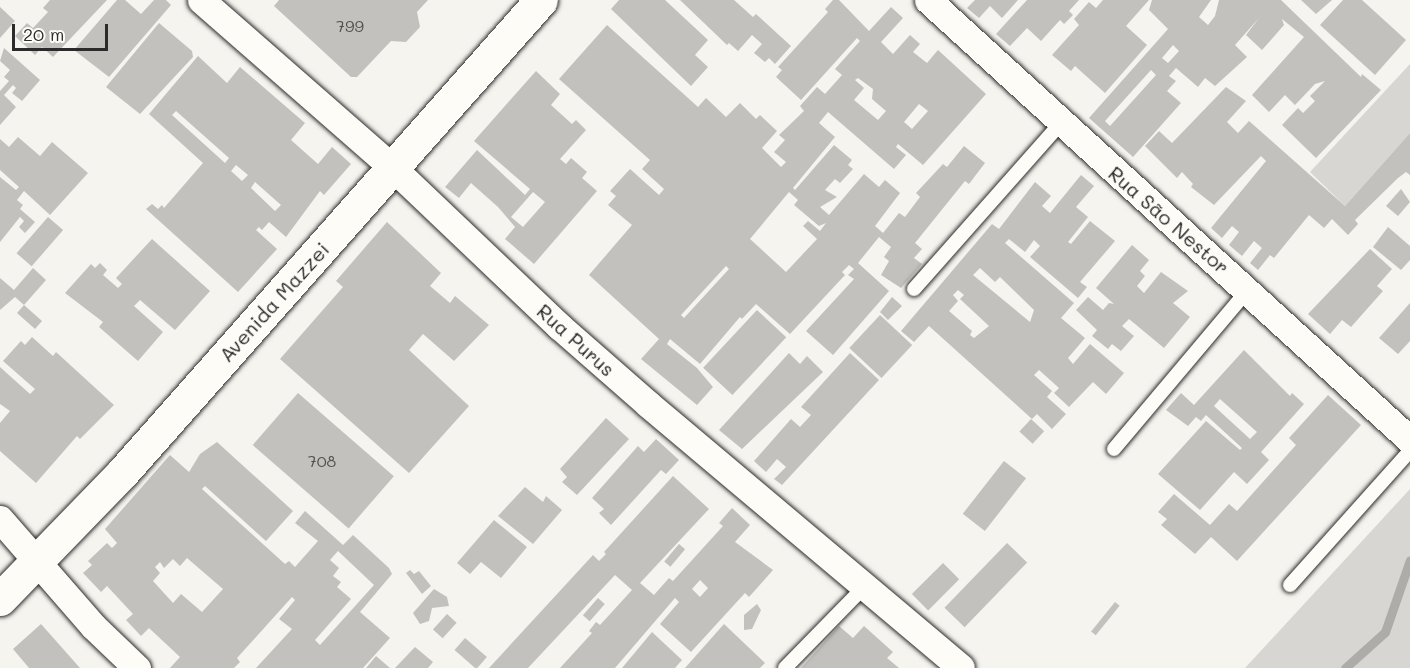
<!DOCTYPE html>
<meta charset="utf-8">
<style>
body{margin:0}
#map{position:relative;width:1410px;height:668px;overflow:hidden;background:#f5f4ef;font-family:Mali,sans-serif}
div>[style]{position:absolute}
.green>*{inset:0;background:#d7d6d2}
.stream>*{height:9px;margin:-4.5px;padding:0 4.5px;transform-origin:4.5px;border-radius:4.5px;background:#adaca9}
.building>*{inset:0;background:#c2c1be;transform-origin:0 0}
.roads{filter:drop-shadow(0 0 2px #2b2b2b) drop-shadow(0 0 2px #2b2b2b)}
.service>*{height:14px;margin:-7px;padding:0 7px;transform-origin:7px;border-radius:7px;background:#fdfcf7}
.minor>*{height:27px;margin:-13.5px;padding:0 13.5px;transform-origin:13.5px;border-radius:13.5px;background:#fdfcf7}
.tertiary>*{height:33px;margin:-16.5px;padding:0 16.5px;transform-origin:16.5px;border-radius:16.5px;background:#fdfcf7}
span{translate:-50% -50%;white-space:nowrap;text-align:center;line-height:1.15;-webkit-text-stroke:5px #fdfcf7;paint-order:stroke}
.number-label{font-size:16px;color:#515050}
.number-label span{-webkit-text-stroke-width:0}
.street-label{font-size:20px;color:#2b2b2b}
.scale{position:absolute;left:12px;top:24px;width:96px;height:27px;box-sizing:border-box;border:3px solid #2b2b2b;border-top:0;padding-left:8px;font-size:18px;line-height:21px;white-space:nowrap;color:#2b2b2b;-webkit-text-stroke:4px #fdfcf7;paint-order:stroke}
</style>
<div id="map">
<div class="green">
<i style="clip-path:polygon(1410px 64px,1410px 133px,1345px 206px,1310px 172px)"></i>
<i style="clip-path:polygon(1410px 489px,1410px 668px,1245px 668px)"></i>
</div>
<div class="stream">
<i style="left:1345px;top:668px;width:54px;rotate:-42deg"></i>
<i style="left:1385px;top:632px;width:76px;rotate:-70.9deg"></i>
</div>
<div class="building">
<i style="clip-path:polygon(50px 0,107px 0,53px 57px,42px 47px,35px 55px,15px 36px,27px 23px,33px 28px,48px 12px,43px 8px)"></i>
<i style="clip-path:polygon(117px 0,125px 0,141px 14px,154px 0,166px 0,171px 5px,109px 77px,74px 50px)"></i>
<i style="clip-path:polygon(279px 0,428px 0,417px 12px,420px 27px,406px 42px,391px 41px,357px 77px,351px 77px,274px 6px)"></i>
<i style="clip-path:polygon(619px 0,665px 0,708px 40px,695px 55px,708px 67px,691px 86px,611px 9px)"></i>
<i style="clip-path:polygon(680px 0,734px 0,753px 17px,756px 14px,791px 46px,775px 64px,769px 58px,765px 62px,754px 53px,762px 44px,752px 35px,738px 51px,729px 43px,727px 45px)"></i>
<i style="clip-path:polygon(evenodd,833px 0,839px 0,869px 31px,891px 7px,903px 18px,881px 42px,893px 54px,910px 35px,920px 44px,913px 52px,927px 63px,938px 50px,986px 94px,923px 165px,898px 144px,896px 147px,906px 155px,894px 169px,828px 112px,819px 123px,835px 137px,793px 188px,795px 190px,834px 145px,852px 160px,848px 165px,853px 169px,840px 183px,835px 179px,825px 190px,837px 197px,820px 207px,829px 215px,864px 174px,879px 187px,885px 180px,900px 193px,875px 226px,883px 233px,899px 213px,905px 217px,920px 197px,916px 193px,943px 164px,947px 167px,964px 146px,985px 163px,969px 184px,965px 181px,915px 243px,922px 249px,914px 258px,922px 264px,901px 288px,881px 275px,889px 261px,884px 257px,891px 247px,879px 237px,858px 263px,889px 291px,833px 355px,806px 331px,854px 279px,848px 275px,854px 269px,849px 265px,842px 272px,845px 275px,790px 334px,756px 304px,742px 319px,740px 317px,700px 364px,670px 339px,667px 344px,697px 368px,713px 387px,697px 405px,641px 359px,659px 339px,589px 275px,632px 225px,608px 205px,616px 196px,610px 191px,630px 169px,659px 195px,664px 189px,642px 169px,650px 160px,559px 79px,607px 25px,698px 107px,706px 98px,726px 117px,740px 103px,756px 119px,760px 115px,777px 131px,762px 148px,781px 167px,786px 162px,774px 152px,785px 140px,779px 135px,804px 111px,800px 106px,817px 87px,825px 94px,842px 75px,835px 69px,860px 41px,857px 38px,801px 100px,776px 77px,782px 70px,778px 67px,828px 12px,825px 9px,833px 0,858px 78px,873px 89px,872px 99px,886px 111px,878px 120px,854px 100px,864px 88px,855px 80px,858px 78px,833px 0,919px 104px,928px 111px,912px 129px,904px 122px,919px 104px,833px 0,789px 192px,798px 200px,794px 205px,819px 226px,826px 223px,820px 231px,808px 221px,803px 226px,817px 239px,786px 272px,750px 239px,789px 192px,833px 0,726px 266px,729px 269px,684px 318px,681px 315px,726px 266px)"></i>
<i style="clip-path:polygon(975px 0,1018px 0,1002px 18px,990px 6px,979px 18px,967px 8px)"></i>
<i style="clip-path:polygon(1027px 0,1079px 0,1069px 11px,1073px 15px,1064px 24px,1060px 20px,1041px 41px,1027px 28px,1010px 46px,996px 34px)"></i>
<i style="clip-path:polygon(1103px 0,1149px 0,1126px 26px,1147px 45px,1105px 93px,1075px 66px,1071px 71px,1052px 55px,1079px 25px,1074px 19px,1089px 2px,1096px 8px)"></i>
<i style="clip-path:polygon(evenodd,1152px 0,1211px 0,1199px 17px,1208px 25px,1215px 16px,1219px 0,1281px 0,1361px 77px,1362px 74px,1381px 90px,1316px 158px,1282px 125px,1298px 108px,1303px 113px,1315px 101px,1310px 96px,1325px 81px,1315px 84px,1295px 105px,1285px 95px,1269px 112px,1252px 95px,1304px 37px,1282px 19px,1284px 25px,1262px 50px,1246px 35px,1259px 18px,1235px 45px,1247px 57px,1215px 86px,1205px 78px,1198px 87px,1176px 68px,1169px 76px,1176px 81px,1167px 91px,1181px 103px,1133px 157px,1089px 118px,1168px 29px,1149px 10px,1152px 0,1173px 45px,1179px 51px,1168px 63px,1162px 58px,1173px 45px,1152px 0,1151px 70px,1156px 75px,1110px 126px,1105px 121px,1151px 70px)"></i>
<i style="clip-path:polygon(1301px 0,1332px 0,1316px 14px)"></i>
<i style="clip-path:polygon(1343px 0,1362px 0,1406px 40px,1375px 75px,1320px 25px)"></i>
<i style="clip-path:polygon(0 7px,15px 21px,0 38px)"></i>
<i style="clip-path:polygon(159px 23px,192px 51px,193px 57px,140px 114px,106px 87px)"></i>
<i style="clip-path:polygon(4px 48px,40px 80px,22px 101px,12px 93px,16px 88px,13px 85px,4px 95px,16px 107px,0 125px,0 91px,9px 81px,4px 77px,10px 70px,0 61px)"></i>
<i style="clip-path:polygon(evenodd,198px 56px,227px 83px,240px 67px,305px 123px,291px 140px,318px 164px,332px 147px,351px 164px,324px 195px,320px 191px,286px 237px,269px 222px,262px 230px,259px 227px,256px 230px,277px 249px,238px 292px,146px 209px,152px 204px,158px 209px,162px 205px,164px 208px,203px 163px,149px 114px,198px 56px,176px 111px,229px 158px,225px 163px,172px 115px,176px 111px,198px 56px,236px 165px,248px 175px,242px 181px,231px 171px,236px 165px,198px 56px,255px 182px,281px 205px,275px 211px,251px 188px,255px 182px)"></i>
<i style="clip-path:polygon(evenodd,536px 71px,560px 94px,551px 105px,572px 124px,576px 120px,586px 130px,560px 159px,566px 164px,571px 158px,587px 172px,582px 178px,597px 191px,534px 264px,505px 239px,515px 227px,498px 207px,471px 183px,459px 198px,445px 187px,477px 150px,525px 195px,530px 189px,474px 141px,536px 71px,533px 192px,545px 202px,523px 227px,511px 217px,533px 192px)"></i>
<i style="clip-path:polygon(1226px 87px,1246px 101px,1227px 122px,1238px 133px,1249px 121px,1345px 206px,1410px 133px,1410px 175px,1406px 172px,1398px 178px,1355px 220px,1358px 224px,1348px 235px,1332px 219px,1324px 228px,1309px 215px,1274px 258px,1270px 255px,1258px 270px,1250px 263px,1262px 248px,1254px 241px,1242px 256px,1229px 245px,1239px 232px,1232px 226px,1222px 238px,1211px 228px,1266px 161px,1261px 156px,1214px 205px,1191px 187px,1193px 184px,1182px 172px,1177px 178px,1145px 146px,1159px 131px,1172px 143px)"></i>
<i style="clip-path:polygon(18px 137px,40px 156px,52px 142px,88px 173px,50px 215px,24px 191px,17px 200px,23px 205px,20px 209px,35px 222px,25px 233px,19px 227px,24px 221px,20px 217px,0 242px,0 177px,16px 190px,19px 187px,0 170px,0 139px,9px 147px)"></i>
<i style="clip-path:polygon(evenodd,1081px 175px,1094px 186px,1076px 207px,1088px 217px,1068px 242px,1071px 244px,1090px 221px,1115px 241px,1080px 282px,1087px 287px,1078px 298px,1030px 257px,1040px 246px,1034px 240px,1025px 252px,1009px 239px,1005px 243px,1074px 303px,1061px 318px,1085px 338px,1068px 358px,1073px 364px,1090px 344px,1124px 373px,1106px 394px,1093px 382px,1069px 407px,1054px 393px,1059px 388px,1039px 370px,1034px 375px,1052px 391px,1047px 397px,1066px 414px,1052px 429px,1037px 414px,1032px 419px,929px 326px,914px 342px,901px 331px,992px 224px,999px 229px,1035px 182px,1051px 196px,1042px 206px,1050px 213px,1081px 175px,980px 268px,995px 282px,1000px 277px,1034px 310px,1030px 322px,973px 275px,980px 268px,1081px 175px,958px 290px,964px 295px,960px 299px,989px 326px,974px 338px,970px 335px,972px 331px,949px 311px,958px 301px,953px 295px,958px 290px)"></i>
<i style="clip-path:polygon(1401px 189px,1410px 202px,1398px 216px,1386px 206px)"></i>
<i style="left:48px;top:217px;width:20px;height:48px;rotate:41deg"></i>
<i style="clip-path:polygon(387px 222px,441px 273px,430px 286px,450px 303px,455px 296px,489px 325px,454px 361px,423px 334px,409px 350px,469px 406px,409px 473px,280px 359px,343px 287px,336px 281px)"></i>
<i style="clip-path:polygon(1388px 227px,1410px 246px,1410px 260px,1401px 270px,1373px 247px)"></i>
<i style="clip-path:polygon(152px 239px,210px 291px,175px 330px,140px 300px,134px 306px,163px 332px,138px 361px,99px 327px,103px 322px,65px 293px,91px 264px,95px 268px,100px 263px,107px 270px,103px 275px,118px 288px,122px 284px,116px 278px)"></i>
<i style="clip-path:polygon(1132px 245px,1149px 260px,1140px 271px,1145px 276px,1137px 286px,1144px 293px,1161px 272px,1188px 291px,1173px 303px,1190px 317px,1164px 348px,1129px 319px,1122px 326px,1134px 336px,1121px 351px,1112px 344px,1108px 349px,1092px 336px,1097px 330px,1076px 310px,1088px 297px,1103px 310px,1109px 303px,1114px 304px,1096px 288px)"></i>
<i style="clip-path:polygon(1370px 249px,1392px 269px,1377px 286px,1383px 291px,1351px 327px,1342px 320px,1330px 334px,1308px 314px)"></i>
<i style="clip-path:polygon(33px 268px,46px 280px,24px 305px,42px 321px,35px 329px,17px 313px,24px 305px,15px 297px,0 310px,0 278px,14px 290px)"></i>
<i style="clip-path:polygon(892px 297px,902px 306px,888px 320px,880px 312px)"></i>
<i style="clip-path:polygon(1410px 303px,1410px 341px,1398px 354px,1379px 338px)"></i>
<i style="left:757px;top:310px;width:40px;height:79px;rotate:43deg"></i>
<i style="left:880px;top:315px;width:44px;height:45px;rotate:43deg"></i>
<i style="clip-path:polygon(32px 337px,53px 356px,56px 352px,114px 405px,80px 439px,77px 436px,36px 483px,0 451px,0 423px,10px 411px,0 404px,0 367px,30px 394px,35px 389px,3px 361px,21px 341px,25px 345px)"></i>
<i style="clip-path:polygon(evenodd,1244px 350px,1290px 396px,1292px 393px,1304px 404px,1261px 452px,1269px 460px,1247px 484px,1234px 472px,1200px 510px,1158px 474px,1206px 421px,1240px 450px,1242px 448px,1206px 415px,1201px 421px,1196px 417px,1188px 426px,1166px 410px,1181px 393px,1194px 405px,1244px 350px,1220px 399px,1257px 432px,1250px 439px,1214px 406px,1220px 399px)"></i>
<i style="clip-path:polygon(789px 353px,800px 364px,807px 356px,823px 372px,742px 449px,719px 430px)"></i>
<i style="clip-path:polygon(850px 353px,879px 380px,782px 485px,774px 479px,786px 467px,777px 459px,766px 472px,754px 461px,791px 419px,800px 427px,811px 415px,801px 407px)"></i>
<i style="left:298px;top:393px;width:127px;height:69px;rotate:41deg"></i>
<i style="clip-path:polygon(1328px 395px,1361px 425px,1237px 561px,1211px 537px,1195px 554px,1161px 525px,1167px 519px,1158px 512px,1174px 494px,1210px 525px,1229px 504px,1237px 511px,1296px 445px,1289px 438px)"></i>
<i style="clip-path:polygon(606px 418px,629px 439px,577px 495px,562px 482px,567px 477px,560px 469px)"></i>
<i style="left:1031px;top:419px;width:18px;height:17px;rotate:43deg"></i>
<i style="clip-path:polygon(656px 439px,679px 460px,666px 474px,661px 470px,611px 525px,599px 513px,604px 509px,592px 498px,638px 446px,644px 452px)"></i>
<i style="clip-path:polygon(evenodd,217px 442px,293px 511px,266px 541px,205px 486px,202px 489px,285px 564px,289px 561px,295px 567px,318px 541px,295px 523px,305px 511px,343px 545px,353px 535px,389px 568px,392px 574px,360px 612px,390px 638px,363px 668px,256px 668px,292px 629px,279px 619px,295px 600px,292px 597px,237px 658px,240px 662px,234px 668px,170px 668px,180px 657px,149px 628px,141px 636px,126px 620px,133px 614px,107px 586px,101px 592px,83px 573px,92px 565px,88px 561px,107px 543px,112px 548px,117px 543px,105px 529px,170px 455px,189px 472px,200px 454px,217px 442px,338px 551px,374px 585px,320px 645px,315px 640px,351px 599px,337px 587px,341px 582px,333px 576px,339px 568px,330px 560px,338px 551px,217px 442px,187px 558px,223px 589px,202px 612px,181px 594px,173px 603px,153px 581px,160px 573px,155px 567px,160px 562px,164px 568px,173px 559px,180px 566px,187px 558px)"></i>
<i style="left:1004px;top:461px;width:28px;height:67px;rotate:38deg"></i>
<i style="clip-path:polygon(evenodd,673px 476px,709px 509px,640px 583px,654px 595px,669px 578px,673px 581px,723px 526px,719px 523px,732px 508px,750px 525px,735px 542px,773px 570px,749px 597px,745px 593px,691px 652px,660px 624px,679px 602px,675px 598px,615px 668px,555px 668px,560px 668px,592px 633px,589px 631px,596px 622px,600px 625px,632px 590px,615px 575px,528px 668px,489px 668px,593px 555px,599px 561px,606px 554px,604px 552px,673px 476px,700px 580px,708px 588px,700px 597px,692px 589px,700px 580px)"></i>
<i style="clip-path:polygon(525px 487px,543px 502px,546px 496px,562px 510px,533px 544px,498px 516px)"></i>
<i style="clip-path:polygon(494px 520px,527px 547px,501px 578px,481px 562px,470px 574px,457px 563px)"></i>
<i style="left:1007px;top:543px;width:28px;height:90px;rotate:44deg"></i>
<i style="left:679px;top:544px;width:8px;height:23px;rotate:40deg"></i>
<i style="left:943px;top:563px;width:23px;height:44px;rotate:45deg"></i>
<i style="clip-path:polygon(410px 570px,414px 574px,419px 571px,431px 586px,422px 594px,406px 573px)"></i>
<i style="clip-path:polygon(434px 589px,447px 597px,449px 606px,432px 608px,429px 621px,420px 624px,413px 613px)"></i>
<i style="left:598px;top:598px;width:9px;height:23px;rotate:41deg"></i>
<i style="left:1115px;top:602px;width:6px;height:38px;rotate:39deg"></i>
<i style="clip-path:polygon(757px 604px,761px 610px,752px 629px,744px 630px,744px 615px)"></i>
<i style="left:447px;top:614px;width:13px;height:21px;rotate:42deg"></i>
<i style="clip-path:polygon(41px 624px,80px 668px,29px 668px,13px 649px)"></i>
<i style="clip-path:polygon(724px 624px,765px 663px,760px 668px,685px 668px)"></i>
<i style="clip-path:polygon(839px 626px,853px 638px,864px 626px,893px 652px,887px 658px,899px 668px,801px 668px)"></i>
<i style="clip-path:polygon(652px 632px,682px 660px,675px 668px,622px 668px)"></i>
<i style="left:465px;top:638px;width:29px;height:16px;rotate:41deg"></i>
<i style="clip-path:polygon(415px 647px,433px 662px,428px 668px,395px 668px)"></i>
<i style="clip-path:polygon(376px 656px,390px 668px,366px 668px)"></i>
</div>
<div class="roads">
<div class="service">
<i style="left:914px;top:289px;width:220px;rotate:-48.5deg"></i>
<i style="left:1114px;top:449px;width:208px;rotate:-49.9deg"></i>
<i style="left:1290px;top:585px;width:180px;rotate:-48.2deg"></i>
<i style="left:785px;top:668px;width:112px;rotate:-45.7deg"></i>
</div>
<div class="minor">
<i style="left:201px;top:0;width:254px;rotate:41.2deg"></i>
<i style="left:392px;top:167px;width:231px;rotate:43.6deg"></i>
<i style="left:559px;top:326px;width:118px;rotate:41.2deg"></i>
<i style="left:648px;top:404px;width:409px;rotate:40.1deg"></i>
<i style="left:928px;top:0;width:653px;rotate:42.39deg"></i>
<i style="left:0;top:519px;width:142px;rotate:49deg"></i>
<i style="left:93px;top:626px;width:61px;rotate:43.7deg"></i>
</div>
<div class="tertiary">
<i style="left:0;top:599px;width:177px;rotate:-45.9deg"></i>
<i style="left:123px;top:472px;width:630px;rotate:-48.47deg"></i>
</div>
</div>
<div class="number-label">
<span style="left:350px;top:26px">799</span>
<span style="left:322px;top:461px">708</span>
</div>
<div class="street-label">
<span style="left:1169px;top:220px;rotate:41deg">Rua São Nestor</span>
<span style="left:274px;top:302px;rotate:-48deg">Avenida Mazzei</span>
<span style="left:576px;top:340px;rotate:42deg">Rua Purus</span>
</div>
<div class="scale">20 m</div>
</div>
